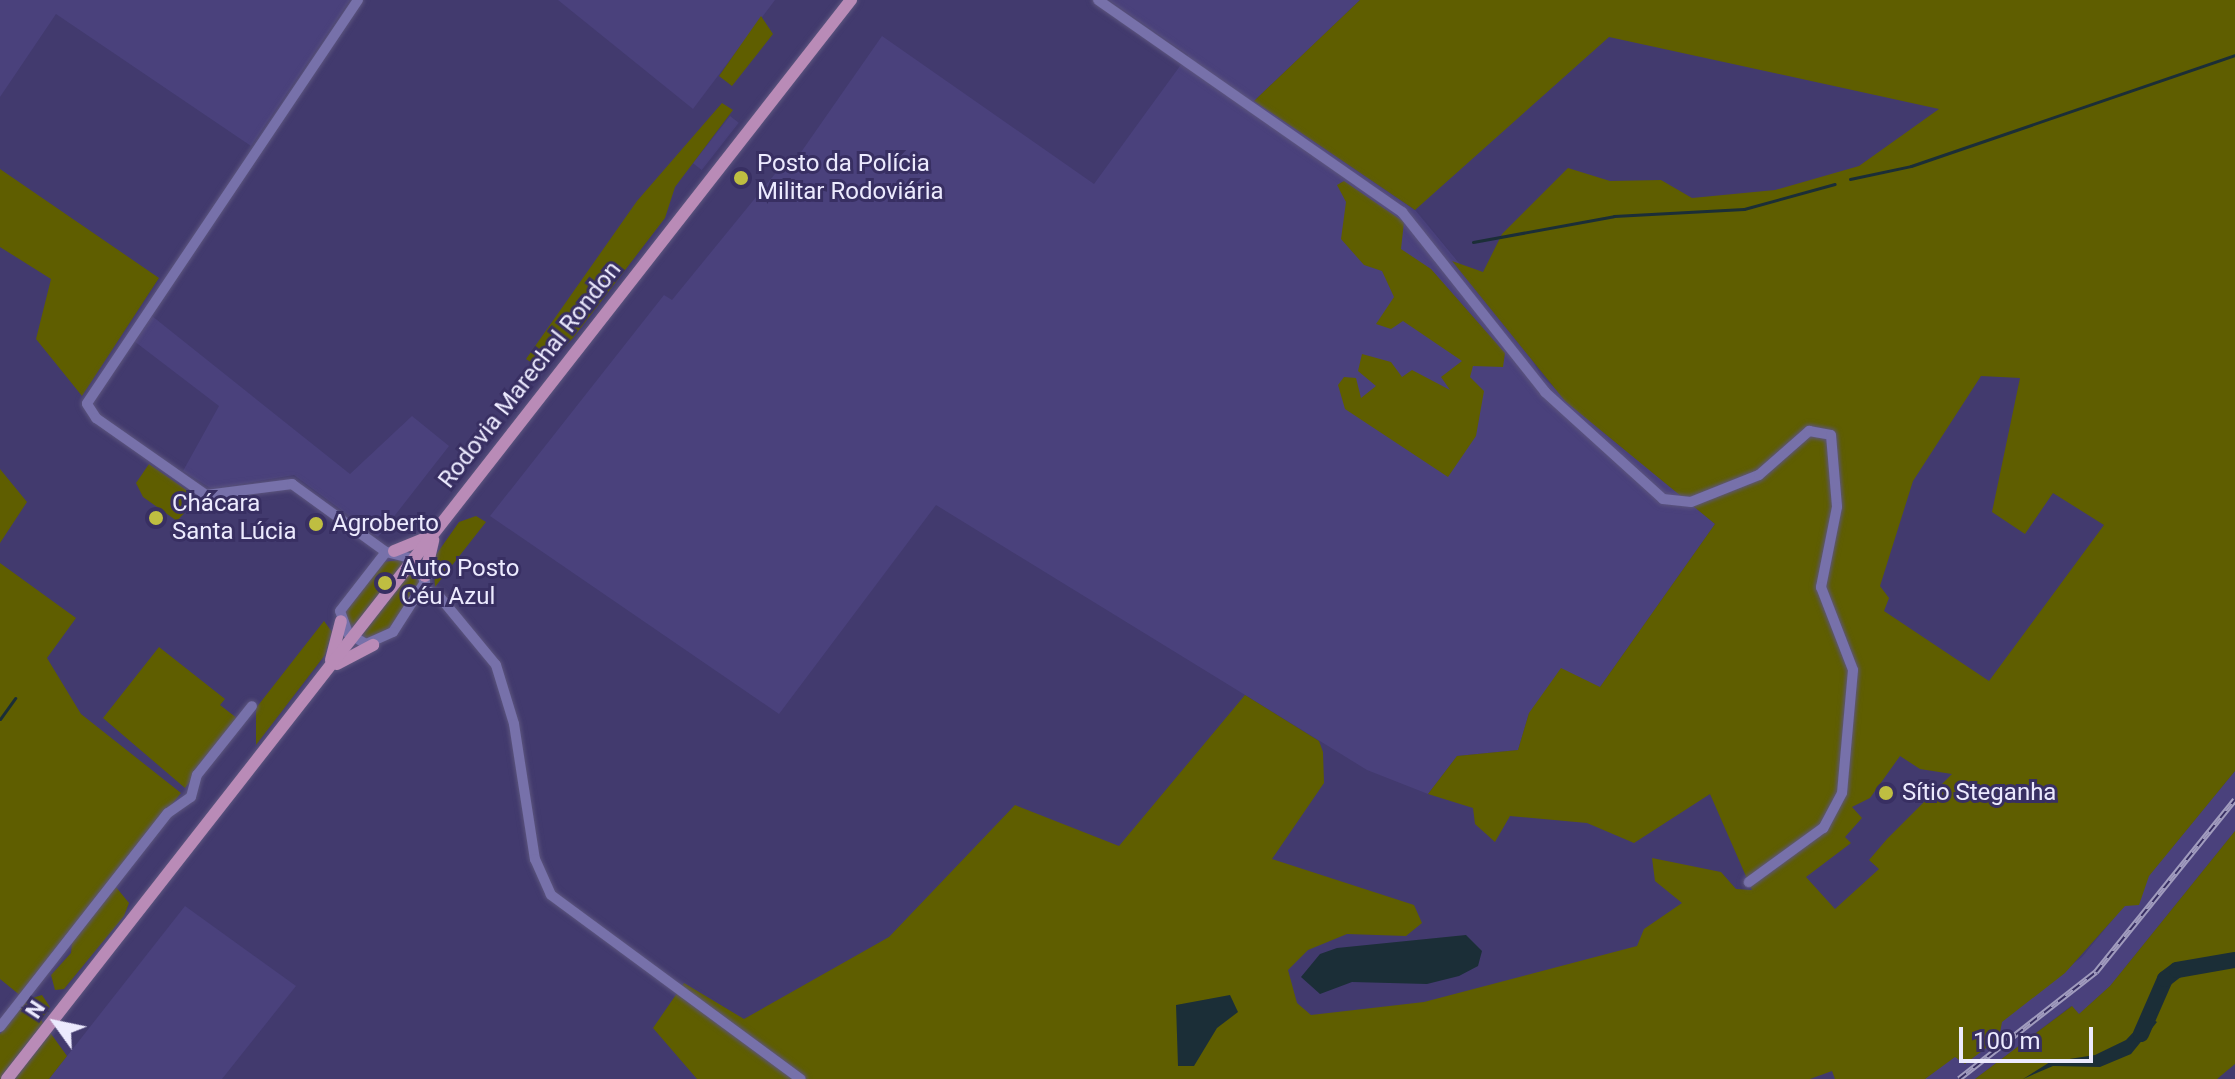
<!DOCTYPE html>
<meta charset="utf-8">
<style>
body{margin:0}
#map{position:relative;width:2235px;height:1079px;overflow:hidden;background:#423a6e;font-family:Roboto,sans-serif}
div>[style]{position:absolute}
.built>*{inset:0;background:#4a417c;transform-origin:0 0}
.green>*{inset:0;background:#5f5e00}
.water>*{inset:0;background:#1b2e37}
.stream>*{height:3px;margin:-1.5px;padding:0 1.5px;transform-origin:1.5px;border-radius:1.5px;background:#1b2e37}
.river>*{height:16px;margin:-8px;padding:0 8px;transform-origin:8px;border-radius:8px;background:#1b2e37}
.roads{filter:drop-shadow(0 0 2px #5c557e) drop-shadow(0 0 2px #5c557e)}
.minor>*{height:10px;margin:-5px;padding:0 5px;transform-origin:5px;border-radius:5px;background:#7771aa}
.major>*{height:12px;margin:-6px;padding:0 6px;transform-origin:6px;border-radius:6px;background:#b98bb7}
.rail>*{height:6px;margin-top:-3px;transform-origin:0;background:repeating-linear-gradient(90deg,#382f62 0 9px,#a19cbe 0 18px);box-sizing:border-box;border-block:2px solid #a19cbe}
.dots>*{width:22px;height:22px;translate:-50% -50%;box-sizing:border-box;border:4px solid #382f62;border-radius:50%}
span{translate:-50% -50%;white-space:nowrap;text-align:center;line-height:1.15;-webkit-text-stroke:6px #382f62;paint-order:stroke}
.poi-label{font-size:24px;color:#eceafe}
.left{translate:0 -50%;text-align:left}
.street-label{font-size:24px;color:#eceafe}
.north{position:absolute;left:16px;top:983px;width:80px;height:80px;-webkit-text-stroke:6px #382f62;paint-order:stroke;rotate:303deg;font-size:22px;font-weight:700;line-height:32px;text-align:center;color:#eceafe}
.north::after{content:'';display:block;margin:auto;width:28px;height:36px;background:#eceafe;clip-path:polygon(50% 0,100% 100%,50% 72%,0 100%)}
.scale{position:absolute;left:1959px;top:1027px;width:134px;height:36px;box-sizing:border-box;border:4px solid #eceafe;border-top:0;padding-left:10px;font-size:24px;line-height:28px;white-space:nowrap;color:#eceafe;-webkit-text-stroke:6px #382f62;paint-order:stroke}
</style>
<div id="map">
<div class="built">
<i style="clip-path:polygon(0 0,350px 0,251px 146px,56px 14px,0 97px)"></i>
<i style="clip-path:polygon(558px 0,775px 0,693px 109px)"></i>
<i style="clip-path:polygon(1109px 0,1360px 0,1254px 101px,1415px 210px,1518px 334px,1541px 376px,1715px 524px,1600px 687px,1529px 713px,1518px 750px,1457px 756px,1428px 794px,1367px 770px,936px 505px,779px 714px,490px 516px,664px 295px,672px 300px,783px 164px,790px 168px,882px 36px,1094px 184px,1188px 55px)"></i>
<i style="left:730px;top:116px;width:11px;height:60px;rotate:38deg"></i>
<i style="clip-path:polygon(152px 316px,350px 474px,412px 416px,449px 446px,378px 537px,294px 475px,212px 489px,183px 471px,219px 406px,134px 341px)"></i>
<i style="clip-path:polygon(2235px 771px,2235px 831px,2110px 986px,2078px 1015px,2071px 1006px,1975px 1079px,1925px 1079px,2082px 957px)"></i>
<i style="clip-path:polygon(185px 906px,296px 986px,222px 1079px,49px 1079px)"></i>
</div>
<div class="green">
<i style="clip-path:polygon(evenodd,1360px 0,2235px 0,2235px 771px,2149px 876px,2139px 905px,2125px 906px,2065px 973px,2002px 1022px,1999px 1038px,1965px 1064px,1955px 1057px,1925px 1079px,1835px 1079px,1832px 1071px,1810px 1079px,697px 1079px,653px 1028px,684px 983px,744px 1019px,889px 937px,1015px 805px,1119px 846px,1245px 695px,1319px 741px,1323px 752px,1324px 783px,1272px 859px,1414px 905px,1422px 923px,1406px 936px,1347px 934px,1308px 950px,1288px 970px,1297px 1003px,1311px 1015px,1424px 1002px,1637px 946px,1644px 929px,1682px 903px,1655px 881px,1652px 858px,1721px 872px,1736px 889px,1752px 890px,1710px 794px,1634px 843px,1587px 823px,1510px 816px,1495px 842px,1475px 824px,1473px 808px,1428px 794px,1457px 756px,1518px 750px,1529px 713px,1561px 668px,1600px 687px,1715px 524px,1565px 401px,1452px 261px,1483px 272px,1502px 234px,1568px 168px,1610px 181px,1661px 180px,1692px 198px,1775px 190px,1859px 166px,1939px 109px,1609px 37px,1415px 210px,1254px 101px,1360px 0,1981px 376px,2020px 378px,1992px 512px,2025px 534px,2053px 493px,2104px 525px,1989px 681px,1884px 611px,1889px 598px,1880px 586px,1913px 481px,1981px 376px,1360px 0,1900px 756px,1920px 769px,1952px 774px,1887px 839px,1869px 860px,1879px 869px,1835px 909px,1806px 877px,1851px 843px,1845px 837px,1862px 818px,1852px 807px,1870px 798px,1900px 756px)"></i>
<i style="clip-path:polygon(761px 16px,773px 34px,732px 86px,719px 76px)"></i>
<i style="clip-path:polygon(722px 103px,733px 110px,675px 187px,665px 218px,573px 338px,546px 366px,535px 365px,526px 359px,637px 201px)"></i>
<i style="clip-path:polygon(0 169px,159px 278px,82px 396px,36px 339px,51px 279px,0 247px)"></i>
<i style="clip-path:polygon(1344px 181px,1404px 222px,1401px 249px,1431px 269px,1505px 353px,1503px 367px,1473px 366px,1470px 377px,1484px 391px,1476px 436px,1448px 477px,1345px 409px,1338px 385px,1344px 377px,1356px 378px,1361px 398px,1376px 386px,1358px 371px,1362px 354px,1391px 362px,1402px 377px,1412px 370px,1450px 390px,1441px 377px,1462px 361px,1403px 321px,1391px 329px,1376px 324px,1394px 297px,1382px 271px,1364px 265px,1341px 239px,1346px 202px,1337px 185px)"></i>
<i style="clip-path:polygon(149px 464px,198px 498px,177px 521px,143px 497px,136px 483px)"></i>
<i style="clip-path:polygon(0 469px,27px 502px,0 543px)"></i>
<i style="clip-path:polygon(476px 516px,486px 522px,435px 587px,433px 559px,459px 522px)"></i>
<i style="clip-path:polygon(401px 560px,422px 581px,393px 629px,370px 641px,348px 627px,345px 609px,382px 562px)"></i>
<i style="clip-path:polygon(0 563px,76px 618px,47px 658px,81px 714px,181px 793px,111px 881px,129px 903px,124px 916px,64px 989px,55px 990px,51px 975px,71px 953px,73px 931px,21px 996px,0 979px)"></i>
<i style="clip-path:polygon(324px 621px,332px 632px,325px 655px,256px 745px,256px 708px)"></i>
<i style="clip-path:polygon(159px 647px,225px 699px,220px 705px,238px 719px,185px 788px,103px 718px)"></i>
<i style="clip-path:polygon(2235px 831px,2235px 1064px,2217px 1079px,1975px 1079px,2072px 1006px,2079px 1014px,2110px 986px)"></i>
<i style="clip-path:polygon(42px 995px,50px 1007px,41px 1020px,67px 1056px,49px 1079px,0 1079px,0 1034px,26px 1000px)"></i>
</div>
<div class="water">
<i style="clip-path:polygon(1466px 935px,1482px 951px,1478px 966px,1459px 976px,1427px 984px,1352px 982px,1320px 994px,1301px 977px,1320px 954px,1337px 948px)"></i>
<i style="clip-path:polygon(1230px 995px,1238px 1012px,1217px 1028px,1194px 1066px,1178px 1066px,1176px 1005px)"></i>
<i style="clip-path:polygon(2142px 1012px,2157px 1022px,2131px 1054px,2100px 1067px,2053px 1066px,2023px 1079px,2050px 1062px,2095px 1055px,2126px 1040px,2143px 1022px)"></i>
</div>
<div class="stream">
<i style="left:1850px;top:179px;width:62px;rotate:-12deg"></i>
<i style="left:1911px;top:166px;width:342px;rotate:-18.9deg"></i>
<i style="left:1473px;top:242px;width:143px;rotate:-10.4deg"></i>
<i style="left:1614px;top:216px;width:130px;rotate:-3.1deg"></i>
<i style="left:1744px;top:209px;width:94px;rotate:-15.4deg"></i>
<i style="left:0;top:719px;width:26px;rotate:-54deg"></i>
</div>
<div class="river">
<i style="left:2141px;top:1034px;width:60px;rotate:-66.4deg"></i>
<i style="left:2165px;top:979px;width:15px;rotate:-37deg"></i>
<i style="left:2177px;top:970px;width:59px;rotate:-9.8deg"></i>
</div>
<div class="roads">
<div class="minor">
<i style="left:358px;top:0;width:486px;rotate:123.9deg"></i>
<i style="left:87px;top:404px;width:17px;rotate:57deg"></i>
<i style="left:96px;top:418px;width:134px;rotate:35deg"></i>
<i style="left:206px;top:495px;width:87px;rotate:-7.3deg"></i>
<i style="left:292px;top:484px;width:116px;rotate:35.9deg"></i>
<i style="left:1098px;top:0;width:371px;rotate:34.9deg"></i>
<i style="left:1402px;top:212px;width:230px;rotate:51.5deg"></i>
<i style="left:1545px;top:392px;width:159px;rotate:42.2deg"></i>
<i style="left:1663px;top:499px;width:28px;rotate:6deg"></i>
<i style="left:1691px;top:502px;width:73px;rotate:-21.7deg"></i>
<i style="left:1759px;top:475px;width:67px;rotate:-41.3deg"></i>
<i style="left:1809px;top:431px;width:22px;rotate:10deg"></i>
<i style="left:1831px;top:435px;width:72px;rotate:85.2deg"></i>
<i style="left:1837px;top:507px;width:82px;rotate:101.3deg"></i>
<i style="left:1821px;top:587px;width:89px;rotate:68.9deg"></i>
<i style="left:1853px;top:670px;width:123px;rotate:95.1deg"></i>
<i style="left:1842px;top:793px;width:40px;rotate:118deg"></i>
<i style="left:1823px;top:828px;width:92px;rotate:143.9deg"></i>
<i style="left:386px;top:552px;width:29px;rotate:14deg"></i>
<i style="left:414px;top:559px;width:25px;rotate:64deg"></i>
<i style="left:425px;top:582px;width:59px;rotate:122.6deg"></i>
<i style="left:393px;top:632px;width:30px;rotate:156deg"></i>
<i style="left:366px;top:644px;width:21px;rotate:-149deg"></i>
<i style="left:348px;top:633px;width:23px;rotate:-110deg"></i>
<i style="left:340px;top:611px;width:75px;rotate:-52.1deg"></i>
<i style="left:423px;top:589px;width:17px;rotate:24deg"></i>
<i style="left:439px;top:596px;width:89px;rotate:50.4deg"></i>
<i style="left:496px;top:665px;width:62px;rotate:73deg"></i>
<i style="left:514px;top:724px;width:137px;rotate:81.2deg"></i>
<i style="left:535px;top:859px;width:39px;rotate:66deg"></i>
<i style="left:551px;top:895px;width:310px;rotate:36.4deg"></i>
<i style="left:0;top:1027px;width:272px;rotate:-51.9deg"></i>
<i style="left:168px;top:813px;width:28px;rotate:-35deg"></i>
<i style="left:191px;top:797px;width:23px;rotate:-75deg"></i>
<i style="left:197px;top:775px;width:88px;rotate:-51.4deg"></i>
</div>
<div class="major">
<i style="left:394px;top:551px;width:37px;rotate:-22deg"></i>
<i style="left:425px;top:576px;width:37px;rotate:-77deg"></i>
<i style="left:331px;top:660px;width:40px;rotate:-75.6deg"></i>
<i style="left:337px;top:664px;width:41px;rotate:-27.8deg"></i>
<i style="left:7px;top:1079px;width:1370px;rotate:-51.97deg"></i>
</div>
</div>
<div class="rail">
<i style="left:1959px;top:1079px;width:174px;rotate:-38deg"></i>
<i style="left:2096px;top:972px;width:221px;rotate:-51.1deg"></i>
</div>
<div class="dots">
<i style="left:741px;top:178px;background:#bfbe41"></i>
<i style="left:156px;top:518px;background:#bfbe41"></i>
<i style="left:316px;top:524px;background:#bfbe41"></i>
<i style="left:385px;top:583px;background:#bfbe41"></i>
<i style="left:1886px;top:793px;background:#bfbe41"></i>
</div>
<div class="poi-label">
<span class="left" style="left:757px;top:178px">Posto da Polícia<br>Militar Rodoviária</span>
<span class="left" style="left:172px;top:518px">Chácara<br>Santa Lúcia</span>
<span class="left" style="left:332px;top:524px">Agroberto</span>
<span class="left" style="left:401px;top:583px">Auto Posto<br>Céu Azul</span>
<span class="left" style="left:1902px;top:793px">Sítio Steganha</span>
</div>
<div class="street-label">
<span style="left:530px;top:375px;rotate:-52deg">Rodovia Marechal Rondon</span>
</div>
<div class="north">N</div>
<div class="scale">100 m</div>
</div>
